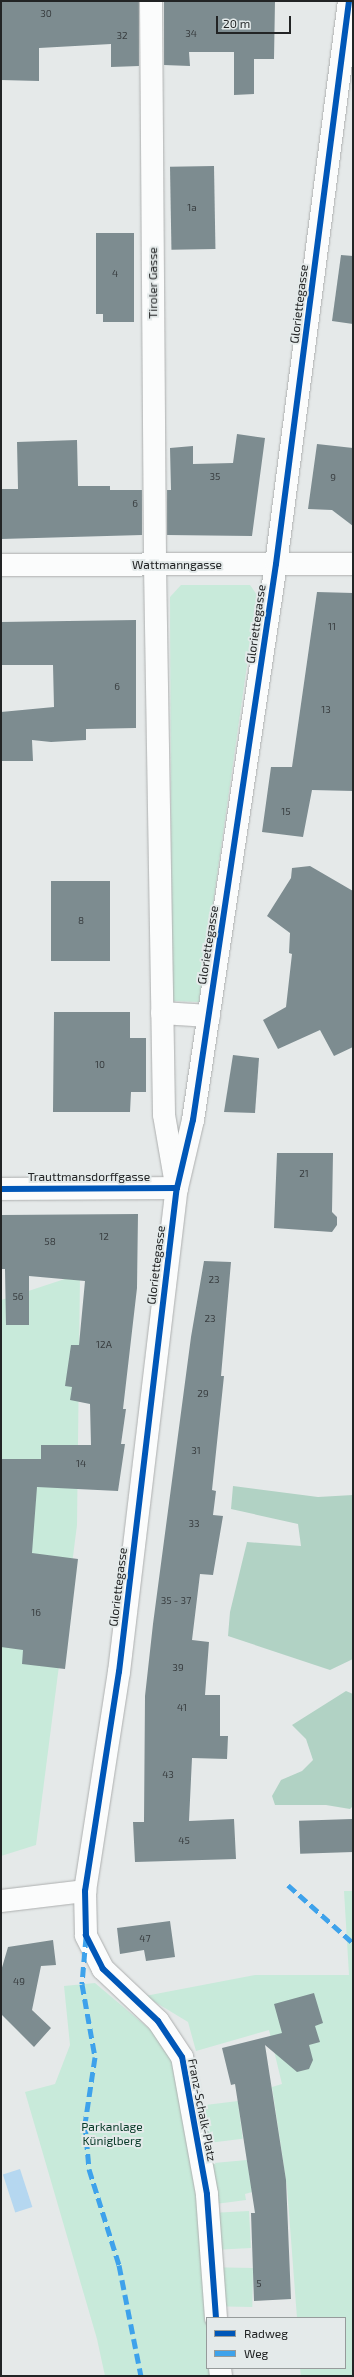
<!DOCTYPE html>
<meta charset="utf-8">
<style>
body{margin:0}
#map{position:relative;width:354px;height:2377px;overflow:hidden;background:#e5e9e9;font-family:"Exo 2",sans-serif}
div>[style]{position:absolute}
.green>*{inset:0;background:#c8eada;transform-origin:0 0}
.forest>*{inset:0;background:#b1d2c4}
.water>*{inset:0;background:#b5d7f0;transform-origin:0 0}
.building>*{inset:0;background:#7d8c90;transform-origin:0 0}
.roads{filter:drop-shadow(0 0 1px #adafaf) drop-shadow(0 0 1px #adafaf)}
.minor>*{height:22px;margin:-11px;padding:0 11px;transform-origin:11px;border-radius:11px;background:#fbfcfc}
.quiet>*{height:5px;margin-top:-2.5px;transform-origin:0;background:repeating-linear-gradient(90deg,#3ea2eb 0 10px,transparent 0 15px)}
.cycleway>*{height:6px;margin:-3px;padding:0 3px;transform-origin:3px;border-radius:3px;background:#0057b8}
span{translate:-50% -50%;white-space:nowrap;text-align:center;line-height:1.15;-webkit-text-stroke:4px #e4eaea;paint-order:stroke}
.number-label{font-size:10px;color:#393e40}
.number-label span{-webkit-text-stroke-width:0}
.street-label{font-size:12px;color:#222425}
.park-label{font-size:12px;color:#073927}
.frame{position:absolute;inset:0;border:2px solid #222425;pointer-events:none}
.legend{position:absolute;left:206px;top:2317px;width:140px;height:52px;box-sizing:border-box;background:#e4eaea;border:1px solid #969b9b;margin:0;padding:5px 7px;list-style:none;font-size:12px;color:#222425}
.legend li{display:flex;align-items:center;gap:8px;height:20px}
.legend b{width:20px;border:1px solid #969b9b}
.scale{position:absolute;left:216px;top:16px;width:75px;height:18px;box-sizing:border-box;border:2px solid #222425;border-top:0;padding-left:5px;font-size:12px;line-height:14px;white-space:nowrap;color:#222425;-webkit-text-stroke:3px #e4eaea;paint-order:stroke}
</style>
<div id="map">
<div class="green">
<i style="clip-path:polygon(181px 585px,250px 585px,257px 595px,199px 1002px,172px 1001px,170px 597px)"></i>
<i style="clip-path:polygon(80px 1274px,77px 1525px,36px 1845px,1px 1856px,1px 1300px)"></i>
<i style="clip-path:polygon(344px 1891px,353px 1891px,353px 2376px,301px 2376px,300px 2368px,345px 2368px,345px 2318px,297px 2318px,287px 2187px,272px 2087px,282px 2084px,269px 2030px,196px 2051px,188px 2022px,145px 1996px,255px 1975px,349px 1975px)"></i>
<i style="clip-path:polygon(95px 1983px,160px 2038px,172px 2063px,199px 2196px,207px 2319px,207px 2368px,210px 2368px,211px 2376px,105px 2376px,97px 2339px,25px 2092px,55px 2084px,70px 2045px,64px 1986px)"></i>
<i style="left:238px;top:2101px;width:38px;height:45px;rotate:83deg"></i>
<i style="clip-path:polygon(247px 2160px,252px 2192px,245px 2194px,246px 2200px,208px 2205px,203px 2164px)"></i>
<i style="left:249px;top:2211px;width:37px;height:38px;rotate:87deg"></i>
<i style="left:253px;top:2268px;width:39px;height:39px;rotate:91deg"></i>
</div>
<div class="forest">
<i style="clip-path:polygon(233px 1486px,318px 1497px,353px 1495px,353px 1659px,330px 1670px,228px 1636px,230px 1612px,247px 1542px,301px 1546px,298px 1524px,231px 1509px)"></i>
<i style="clip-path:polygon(346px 1691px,353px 1694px,353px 1806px,350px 1809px,326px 1805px,275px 1805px,272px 1796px,281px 1780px,302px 1771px,313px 1760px,306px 1739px,292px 1725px)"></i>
</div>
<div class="water">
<i style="left:20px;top:2169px;width:40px;height:18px;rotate:72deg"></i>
</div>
<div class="building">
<i style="clip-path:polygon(1px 1px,139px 1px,139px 66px,111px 67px,111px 44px,39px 48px,39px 81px,1px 80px)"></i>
<i style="clip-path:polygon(164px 1px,275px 1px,274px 59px,254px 59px,254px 94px,234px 95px,234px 52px,189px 52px,190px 66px,164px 65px)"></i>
<i style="left:214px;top:166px;width:83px;height:44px;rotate:89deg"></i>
<i style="clip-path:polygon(96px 233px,134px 233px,134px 322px,103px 322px,103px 314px,96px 314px)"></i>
<i style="clip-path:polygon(341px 255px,353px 256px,353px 324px,332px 321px)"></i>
<i style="clip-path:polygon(237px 434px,265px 438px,252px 536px,167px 535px,167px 490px,171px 490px,170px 448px,193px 446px,193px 464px,233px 463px)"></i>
<i style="clip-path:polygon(77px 440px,78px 486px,110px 486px,110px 490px,142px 490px,142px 535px,1px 539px,1px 489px,18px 489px,17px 442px)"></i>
<i style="clip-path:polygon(317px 444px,353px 448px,353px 526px,332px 510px,308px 509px)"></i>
<i style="clip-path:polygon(317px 592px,353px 593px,353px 791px,312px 790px,303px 837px,262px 832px,271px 767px,292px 767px)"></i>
<i style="clip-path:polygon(136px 620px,136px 728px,86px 729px,86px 740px,51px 742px,32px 740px,33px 761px,1px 761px,1px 712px,54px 707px,53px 665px,1px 665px,1px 622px)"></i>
<i style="clip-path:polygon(310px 866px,353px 891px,353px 1047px,334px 1056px,320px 1030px,278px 1049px,263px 1020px,286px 1007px,292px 954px,289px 953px,290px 933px,267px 916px,291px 878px,292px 868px)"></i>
<i style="left:51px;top:881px;width:59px;height:80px"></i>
<i style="clip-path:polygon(54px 1012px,130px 1012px,130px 1038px,146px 1038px,146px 1092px,131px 1092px,130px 1112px,53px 1112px)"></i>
<i style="clip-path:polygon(233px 1055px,259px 1058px,255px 1113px,224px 1112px)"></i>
<i style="clip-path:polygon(277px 1153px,333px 1153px,332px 1212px,337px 1217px,337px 1225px,332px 1232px,274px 1228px)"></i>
<i style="clip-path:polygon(138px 1214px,137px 1288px,123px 1409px,126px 1409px,121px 1444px,125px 1444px,118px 1491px,37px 1487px,32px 1553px,78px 1559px,65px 1669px,22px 1664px,23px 1650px,1px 1647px,1px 1459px,41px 1459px,41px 1445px,91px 1445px,90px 1404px,70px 1400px,72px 1387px,65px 1386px,71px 1345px,79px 1345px,85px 1281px,29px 1276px,29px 1325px,6px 1325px,5px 1269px,1px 1269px,1px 1215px)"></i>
<i style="clip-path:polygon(204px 1261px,231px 1262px,221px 1376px,224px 1376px,212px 1490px,216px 1491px,213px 1515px,223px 1516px,213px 1575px,200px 1574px,192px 1640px,209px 1642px,205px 1695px,220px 1695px,220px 1736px,228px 1736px,227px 1759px,192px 1758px,189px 1821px,234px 1819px,236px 1859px,135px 1862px,133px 1822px,144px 1822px,145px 1696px,153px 1624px,191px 1337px)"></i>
<i style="left:352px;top:1819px;width:33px;height:53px;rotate:88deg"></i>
<i style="clip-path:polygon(170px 1921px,175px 1957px,146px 1961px,144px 1950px,120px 1954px,117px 1928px)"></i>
<i style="clip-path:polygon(53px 1940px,56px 1965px,41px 1966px,32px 2010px,51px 2028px,34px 2047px,1px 2014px,1px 1971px,8px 1947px)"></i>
<i style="clip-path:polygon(314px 1993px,323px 2023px,315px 2026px,320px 2042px,309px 2045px,313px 2060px,309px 2069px,297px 2072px,265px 2045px,286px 2180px,291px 2299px,254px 2301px,251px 2213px,255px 2213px,235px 2084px,231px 2085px,222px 2048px,282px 2033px,274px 2004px)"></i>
</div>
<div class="roads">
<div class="minor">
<i style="left:151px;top:1px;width:564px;rotate:89.59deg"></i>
<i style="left:155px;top:565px;width:550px;rotate:89.06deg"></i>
<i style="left:164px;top:1115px;width:65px;rotate:80.2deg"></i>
<i style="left:1px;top:565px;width:352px;rotate:-0.2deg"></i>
<i style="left:162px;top:1013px;width:47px;rotate:3.7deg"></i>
<i style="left:1px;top:1189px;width:176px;rotate:-0.3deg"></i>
<i style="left:1px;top:1901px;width:85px;rotate:-6.8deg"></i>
<i style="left:216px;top:2318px;width:124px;rotate:-94.2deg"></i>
<i style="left:207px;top:2194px;width:139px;rotate:-100.3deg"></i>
<i style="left:182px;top:2057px;width:43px;rotate:-123.7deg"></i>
<i style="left:158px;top:2021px;width:76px;rotate:-136.6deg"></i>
<i style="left:103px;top:1969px;width:38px;rotate:-117deg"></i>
<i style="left:86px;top:1935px;width:44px;rotate:-91.3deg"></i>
<i style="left:85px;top:1891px;width:222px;rotate:-81.2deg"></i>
<i style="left:119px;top:1672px;width:487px;rotate:-83.2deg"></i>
<i style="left:177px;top:1188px;width:70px;rotate:-76.8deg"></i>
<i style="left:193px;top:1120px;width:562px;rotate:-81.51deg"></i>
<i style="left:276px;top:564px;width:568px;rotate:-82.61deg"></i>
<i style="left:220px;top:2368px;width:8px;rotate:83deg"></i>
</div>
</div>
<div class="quiet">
<i style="left:288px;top:1885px;width:87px;rotate:41.7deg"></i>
<i style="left:86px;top:1937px;width:47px;rotate:94.9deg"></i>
<i style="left:82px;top:1984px;width:74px;rotate:79.9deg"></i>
<i style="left:95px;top:2057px;width:68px;rotate:98.5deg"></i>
<i style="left:85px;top:2124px;width:45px;rotate:84.9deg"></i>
<i style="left:89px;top:2169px;width:101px;rotate:72.6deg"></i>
<i style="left:119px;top:2265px;width:113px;rotate:78.8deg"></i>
</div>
<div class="cycleway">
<i style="left:1px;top:1189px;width:176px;rotate:-0.3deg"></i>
<i style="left:216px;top:2318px;width:124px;rotate:-94.2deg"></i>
<i style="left:207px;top:2194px;width:139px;rotate:-100.3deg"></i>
<i style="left:182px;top:2057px;width:43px;rotate:-123.7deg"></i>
<i style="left:158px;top:2021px;width:76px;rotate:-136.6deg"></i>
<i style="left:103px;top:1969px;width:38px;rotate:-117deg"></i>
<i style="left:86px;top:1935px;width:44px;rotate:-91.3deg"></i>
<i style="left:85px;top:1891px;width:222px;rotate:-81.2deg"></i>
<i style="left:119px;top:1672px;width:487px;rotate:-83.2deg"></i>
<i style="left:177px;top:1188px;width:70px;rotate:-76.8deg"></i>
<i style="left:193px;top:1120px;width:562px;rotate:-81.51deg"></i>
<i style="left:276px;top:564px;width:568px;rotate:-82.61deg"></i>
</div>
<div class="number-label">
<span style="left:46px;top:14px">30</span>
<span style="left:191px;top:34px">34</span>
<span style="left:122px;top:36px">32</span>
<span style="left:192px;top:208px">1a</span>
<span style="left:115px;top:274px">4</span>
<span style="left:215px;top:477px">35</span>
<span style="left:333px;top:478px">9</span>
<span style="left:135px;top:504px">6</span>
<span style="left:332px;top:627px">11</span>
<span style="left:117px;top:687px">6</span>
<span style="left:326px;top:710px">13</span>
<span style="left:286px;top:812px">15</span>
<span style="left:81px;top:921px">8</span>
<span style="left:100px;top:1065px">10</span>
<span style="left:304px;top:1174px">21</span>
<span style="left:104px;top:1237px">12</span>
<span style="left:50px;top:1242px">58</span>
<span style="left:214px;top:1280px">23</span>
<span style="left:18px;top:1297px">56</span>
<span style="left:210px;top:1319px">23</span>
<span style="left:104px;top:1345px">12A</span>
<span style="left:203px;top:1394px">29</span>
<span style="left:196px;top:1451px">31</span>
<span style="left:81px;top:1464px">14</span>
<span style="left:194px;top:1524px">33</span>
<span style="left:176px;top:1601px">35 - 37</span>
<span style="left:36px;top:1613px">16</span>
<span style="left:178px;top:1668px">39</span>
<span style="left:182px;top:1708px">41</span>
<span style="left:168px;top:1775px">43</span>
<span style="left:184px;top:1841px">45</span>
<span style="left:145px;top:1939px">47</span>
<span style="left:19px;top:1982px">49</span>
<span style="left:259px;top:2284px">5</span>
</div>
<div class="street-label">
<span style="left:153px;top:283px;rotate:-90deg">Tiroler Gasse</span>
<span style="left:299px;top:304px;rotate:-83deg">Gloriettegasse</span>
<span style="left:177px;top:565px">Wattmanngasse</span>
<span style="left:256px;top:624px;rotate:-82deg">Gloriettegasse</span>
<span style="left:208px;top:945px;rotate:-81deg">Gloriettegasse</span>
<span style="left:89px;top:1177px">Trauttmansdorffgasse</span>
<span style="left:156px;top:1265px;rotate:-83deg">Gloriettegasse</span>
<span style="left:118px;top:1587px;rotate:-83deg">Gloriettegasse</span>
<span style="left:202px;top:2110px;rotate:79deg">Franz-Schalk-Platz</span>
</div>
<div class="park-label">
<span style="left:112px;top:2134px">Parkanlage<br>Küniglberg</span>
</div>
<div class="frame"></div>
<ul class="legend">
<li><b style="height:5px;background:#0057b8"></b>Radweg</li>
<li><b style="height:5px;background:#3ea2eb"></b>Weg</li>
</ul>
<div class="scale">20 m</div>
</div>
